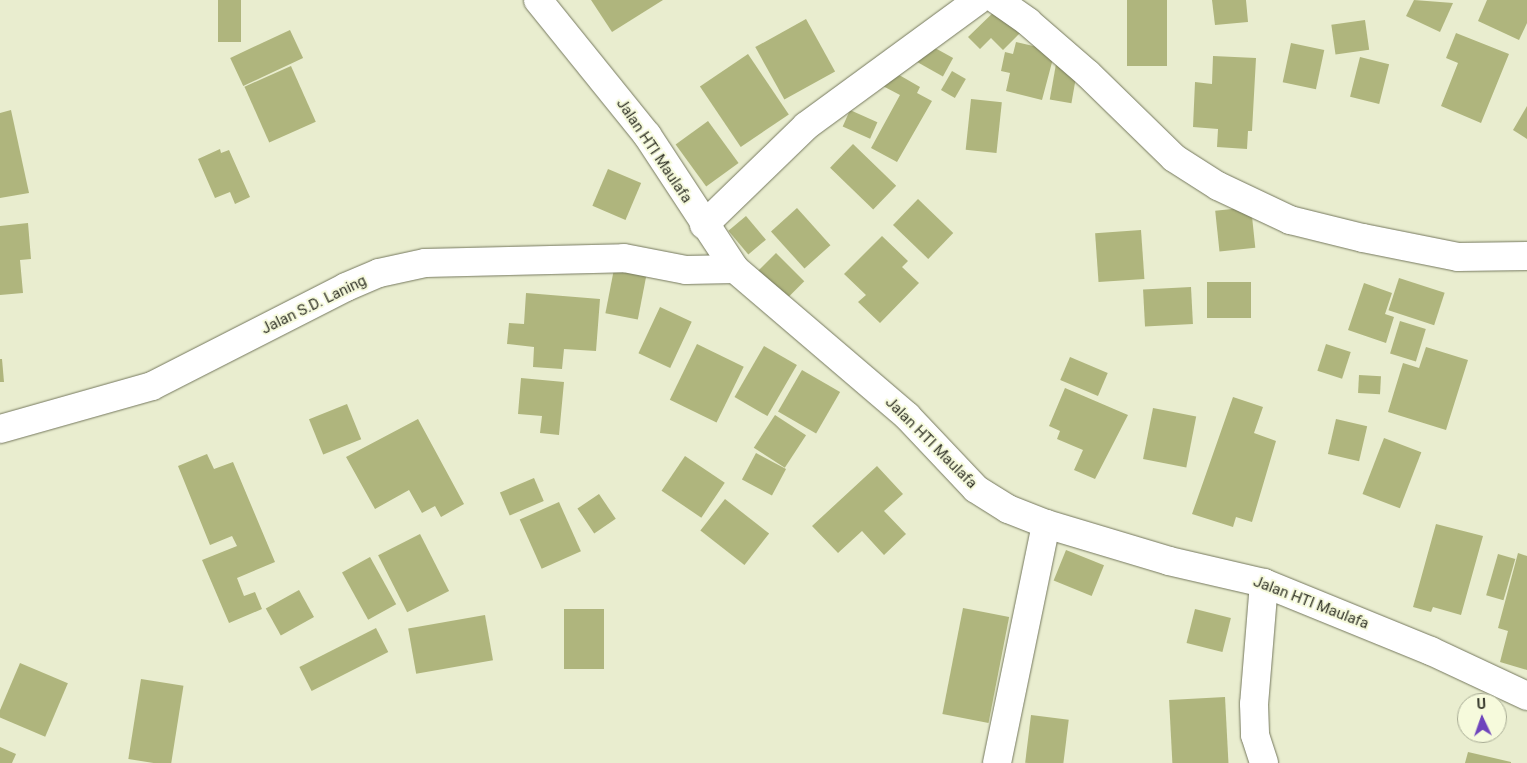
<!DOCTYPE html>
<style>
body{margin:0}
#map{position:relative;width:1527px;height:763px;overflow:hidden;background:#e9edcf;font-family:Roboto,sans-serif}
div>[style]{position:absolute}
.building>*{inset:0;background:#afb57d;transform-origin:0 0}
.roads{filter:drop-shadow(0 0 1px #75785e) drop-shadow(0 0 1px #75785e)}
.minor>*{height:28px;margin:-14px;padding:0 14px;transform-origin:14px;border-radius:14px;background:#fff}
.tertiary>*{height:28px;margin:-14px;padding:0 14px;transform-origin:14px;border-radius:14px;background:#fff}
span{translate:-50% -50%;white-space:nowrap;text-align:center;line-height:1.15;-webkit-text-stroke:4px #f6fadc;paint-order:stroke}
.street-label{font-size:15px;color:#34362a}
.north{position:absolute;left:1457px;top:693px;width:50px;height:50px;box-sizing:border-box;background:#f6fadc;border:1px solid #a8ac95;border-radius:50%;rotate:357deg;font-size:14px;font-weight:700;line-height:20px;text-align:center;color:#34362a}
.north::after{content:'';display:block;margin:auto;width:18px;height:22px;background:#6e44bc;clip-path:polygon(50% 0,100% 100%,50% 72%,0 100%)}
</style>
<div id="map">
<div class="building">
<i style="left:218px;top:0;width:23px;height:42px"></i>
<i style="clip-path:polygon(591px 0,663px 0,612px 32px)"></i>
<i style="left:1127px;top:0;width:40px;height:66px"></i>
<i style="clip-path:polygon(1212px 0,1246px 0,1248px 22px,1215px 25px)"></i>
<i style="clip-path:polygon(1414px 0,1453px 3px,1440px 32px,1406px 16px)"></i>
<i style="clip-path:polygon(1487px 0,1527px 0,1527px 23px,1519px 40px,1478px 21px)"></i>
<i style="clip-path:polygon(1000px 6px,1024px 29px,1003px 50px,991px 38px,980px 49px,968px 37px)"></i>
<i style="left:806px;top:19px;width:60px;height:58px;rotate:61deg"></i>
<i style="left:1365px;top:20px;width:30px;height:34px;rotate:82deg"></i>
<i style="left:290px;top:30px;width:31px;height:66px;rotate:65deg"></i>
<i style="clip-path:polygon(1456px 33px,1509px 54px,1481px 123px,1441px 106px,1458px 63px,1446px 58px)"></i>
<i style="clip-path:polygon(1016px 42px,1055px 51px,1042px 100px,1006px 91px,1010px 73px,1001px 71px,1005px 52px,1013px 54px)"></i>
<i style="left:926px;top:43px;width:31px;height:21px;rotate:29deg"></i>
<i style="left:1291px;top:43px;width:34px;height:40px;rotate:12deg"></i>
<i style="left:748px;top:54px;width:73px;height:58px;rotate:56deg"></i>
<i style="clip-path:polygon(1213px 56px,1256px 58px,1252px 131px,1248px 131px,1247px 149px,1217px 147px,1218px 129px,1193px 127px,1195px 82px,1212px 84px)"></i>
<i style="left:1360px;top:57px;width:30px;height:41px;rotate:14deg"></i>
<i style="left:1056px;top:64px;width:22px;height:36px;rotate:10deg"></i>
<i style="left:291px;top:66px;width:61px;height:51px;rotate:66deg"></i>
<i style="clip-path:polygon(887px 68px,920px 87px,917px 93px,932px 101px,897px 162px,871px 148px,900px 95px,879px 84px)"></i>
<i style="left:952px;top:71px;width:16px;height:22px;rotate:30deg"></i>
<i style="left:971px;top:99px;width:31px;height:51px;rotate:6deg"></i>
<i style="clip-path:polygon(1527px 106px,1527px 139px,1513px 130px)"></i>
<i style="clip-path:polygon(11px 110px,29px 193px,0 198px,0 113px)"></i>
<i style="left:850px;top:110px;width:30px;height:18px;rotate:24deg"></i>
<i style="left:708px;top:121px;width:52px;height:40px;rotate:54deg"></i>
<i style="left:853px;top:144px;width:60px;height:33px;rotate:44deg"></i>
<i style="clip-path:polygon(220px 149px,221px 153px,229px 150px,250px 197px,235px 204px,230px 192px,215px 198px,198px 159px)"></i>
<i style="left:608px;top:169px;width:36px;height:40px;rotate:23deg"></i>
<i style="left:918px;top:199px;width:49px;height:36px;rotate:44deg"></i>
<i style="left:1251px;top:207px;width:41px;height:36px;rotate:84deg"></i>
<i style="left:797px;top:208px;width:50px;height:35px;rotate:48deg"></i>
<i style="left:746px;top:216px;width:31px;height:23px;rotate:50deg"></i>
<i style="clip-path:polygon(28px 223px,31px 259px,20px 260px,23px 293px,0 295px,0 226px)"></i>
<i style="left:1141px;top:230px;width:49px;height:46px;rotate:86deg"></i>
<i style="clip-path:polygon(882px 236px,908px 261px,902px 267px,919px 283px,880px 323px,858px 302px,866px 295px,844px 274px)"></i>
<i style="left:776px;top:253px;width:40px;height:28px;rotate:45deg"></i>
<i style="left:614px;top:269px;width:33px;height:45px;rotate:11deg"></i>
<i style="left:1399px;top:278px;width:48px;height:34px;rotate:18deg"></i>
<i style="left:1207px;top:282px;width:44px;height:36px"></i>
<i style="clip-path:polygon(1364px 283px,1392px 293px,1385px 314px,1394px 317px,1386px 343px,1348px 330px)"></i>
<i style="left:1191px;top:287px;width:37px;height:48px;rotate:87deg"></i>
<i style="clip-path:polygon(526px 293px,600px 299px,596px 351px,564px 349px,562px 369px,533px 367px,534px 347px,507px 344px,509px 323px,524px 324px)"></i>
<i style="left:660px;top:307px;width:35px;height:51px;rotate:25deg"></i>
<i style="left:1400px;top:321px;width:27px;height:34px;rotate:17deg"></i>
<i style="left:697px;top:344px;width:52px;height:62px;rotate:26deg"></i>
<i style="left:1326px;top:344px;width:26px;height:28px;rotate:18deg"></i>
<i style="left:764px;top:346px;width:38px;height:59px;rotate:30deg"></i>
<i style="clip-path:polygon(1426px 347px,1468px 360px,1446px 430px,1388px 412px,1403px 363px,1419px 368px)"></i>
<i style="left:1070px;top:357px;width:41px;height:25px;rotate:23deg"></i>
<i style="clip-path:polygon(0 359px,2px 359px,4px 382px,0 382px)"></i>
<i style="left:802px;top:370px;width:44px;height:48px;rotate:30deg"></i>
<i style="left:1359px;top:375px;width:22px;height:18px;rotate:3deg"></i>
<i style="clip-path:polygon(521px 378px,564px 382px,559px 435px,540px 433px,542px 416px,518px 414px)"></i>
<i style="clip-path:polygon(1065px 388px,1128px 415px,1095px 479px,1074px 470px,1083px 450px,1057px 439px,1060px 431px,1049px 426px)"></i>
<i style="clip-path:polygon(1233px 397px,1263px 407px,1254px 433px,1276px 441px,1252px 522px,1236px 517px,1233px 527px,1192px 514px)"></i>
<i style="left:347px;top:404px;width:38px;height:41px;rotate:68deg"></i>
<i style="left:1153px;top:408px;width:44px;height:52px;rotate:11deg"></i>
<i style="left:775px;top:415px;width:37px;height:39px;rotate:33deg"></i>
<i style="clip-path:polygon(418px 419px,464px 504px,441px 517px,435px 506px,422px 513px,409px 490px,375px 509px,346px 457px)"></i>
<i style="left:1336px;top:419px;width:32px;height:36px;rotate:13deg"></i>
<i style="left:1384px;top:438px;width:40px;height:60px;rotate:21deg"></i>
<i style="left:756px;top:453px;width:34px;height:30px;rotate:28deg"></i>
<i style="clip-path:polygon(207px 454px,214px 469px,233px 462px,275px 562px,237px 578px,244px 596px,255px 592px,262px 609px,229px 623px,202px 560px,237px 546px,232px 536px,210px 545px,178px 466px)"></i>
<i style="left:685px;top:456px;width:48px;height:42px;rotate:34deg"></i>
<i style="clip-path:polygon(877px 466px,903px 494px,884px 511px,906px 534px,884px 555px,862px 531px,838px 553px,812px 526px)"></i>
<i style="left:534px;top:478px;width:25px;height:37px;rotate:67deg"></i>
<i style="left:599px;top:494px;width:30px;height:26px;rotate:56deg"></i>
<i style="left:725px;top:499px;width:56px;height:40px;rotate:38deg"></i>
<i style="left:559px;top:502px;width:54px;height:43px;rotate:66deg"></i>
<i style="clip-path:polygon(1436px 524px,1483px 536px,1461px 615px,1433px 607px,1431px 612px,1413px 607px)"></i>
<i style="left:420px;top:534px;width:64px;height:47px;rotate:63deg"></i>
<i style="left:1066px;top:550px;width:41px;height:33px;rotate:22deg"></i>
<i style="clip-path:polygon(1518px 553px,1527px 556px,1527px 670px,1500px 662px,1508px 631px,1498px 628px)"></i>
<i style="left:1498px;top:554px;width:18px;height:43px;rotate:16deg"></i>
<i style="left:370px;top:557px;width:54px;height:32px;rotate:61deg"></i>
<i style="left:299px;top:590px;width:31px;height:38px;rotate:61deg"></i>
<i style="left:963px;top:608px;width:47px;height:108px;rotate:11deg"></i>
<i style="left:564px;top:609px;width:40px;height:60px"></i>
<i style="left:1195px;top:609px;width:37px;height:35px;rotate:14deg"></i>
<i style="left:485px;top:615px;width:46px;height:78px;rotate:80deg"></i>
<i style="left:376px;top:628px;width:27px;height:86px;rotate:63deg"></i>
<i style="left:20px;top:663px;width:52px;height:58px;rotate:23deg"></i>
<i style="left:141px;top:679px;width:43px;height:81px;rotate:9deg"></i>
<i style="left:1225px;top:697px;width:66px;height:56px;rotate:87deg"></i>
<i style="left:1031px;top:715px;width:38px;height:48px;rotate:7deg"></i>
<i style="clip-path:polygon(0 747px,16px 754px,12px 763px,0 763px)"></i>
<i style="clip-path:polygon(1468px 752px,1511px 762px,1511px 763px,1465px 763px)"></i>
</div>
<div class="roads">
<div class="minor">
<i style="left:997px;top:0;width:38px;rotate:35deg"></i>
<i style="left:1028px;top:22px;width:79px;rotate:40.9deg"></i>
<i style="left:1088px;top:74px;width:120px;rotate:44.3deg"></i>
<i style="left:1174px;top:158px;width:52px;rotate:32.5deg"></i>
<i style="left:1218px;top:186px;width:80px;rotate:25.3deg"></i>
<i style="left:1290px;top:220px;width:75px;rotate:13.9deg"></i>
<i style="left:1363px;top:238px;width:97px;rotate:11.3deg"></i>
<i style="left:1458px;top:257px;width:69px;rotate:-0.8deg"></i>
<i style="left:704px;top:225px;width:142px;rotate:-44.1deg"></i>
<i style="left:806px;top:126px;width:213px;rotate:-36.2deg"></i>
<i style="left:0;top:429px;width:158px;rotate:-15.8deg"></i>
<i style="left:152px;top:386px;width:218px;rotate:-27deg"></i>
<i style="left:346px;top:287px;width:36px;rotate:-23deg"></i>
<i style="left:379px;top:273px;width:47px;rotate:-12.3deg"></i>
<i style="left:425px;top:263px;width:199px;rotate:-1.4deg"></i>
<i style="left:624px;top:258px;width:63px;rotate:11deg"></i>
<i style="left:686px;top:270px;width:49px;rotate:-1.2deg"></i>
<i style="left:1264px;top:583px;width:121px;rotate:94.7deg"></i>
<i style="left:1254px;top:704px;width:31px;rotate:88deg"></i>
<i style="left:1255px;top:735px;width:29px;rotate:72deg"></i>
<i style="left:997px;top:763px;width:244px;rotate:-78.4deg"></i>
</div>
<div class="tertiary">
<i style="left:538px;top:0;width:174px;rotate:51.1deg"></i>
<i style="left:647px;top:135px;width:160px;rotate:56.7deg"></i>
<i style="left:735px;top:269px;width:226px;rotate:40.5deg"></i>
<i style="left:907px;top:416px;width:100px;rotate:46.6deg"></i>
<i style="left:976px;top:489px;width:38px;rotate:32deg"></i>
<i style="left:1008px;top:509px;width:41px;rotate:21.5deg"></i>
<i style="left:1046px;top:524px;width:128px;rotate:16.7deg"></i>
<i style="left:1169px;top:561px;width:98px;rotate:13deg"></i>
<i style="left:1264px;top:583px;width:180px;rotate:22.2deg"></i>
<i style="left:1431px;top:651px;width:106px;rotate:25.1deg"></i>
</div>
</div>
<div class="street-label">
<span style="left:654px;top:151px;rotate:56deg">Jalan HTI Maulafa</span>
<span style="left:314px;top:305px;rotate:-26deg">Jalan S.D. Laning</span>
<span style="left:931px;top:443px;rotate:45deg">Jalan HTI Maulafa</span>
<span style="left:1311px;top:603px;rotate:21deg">Jalan HTI Maulafa</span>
</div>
<div class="north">U</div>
</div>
